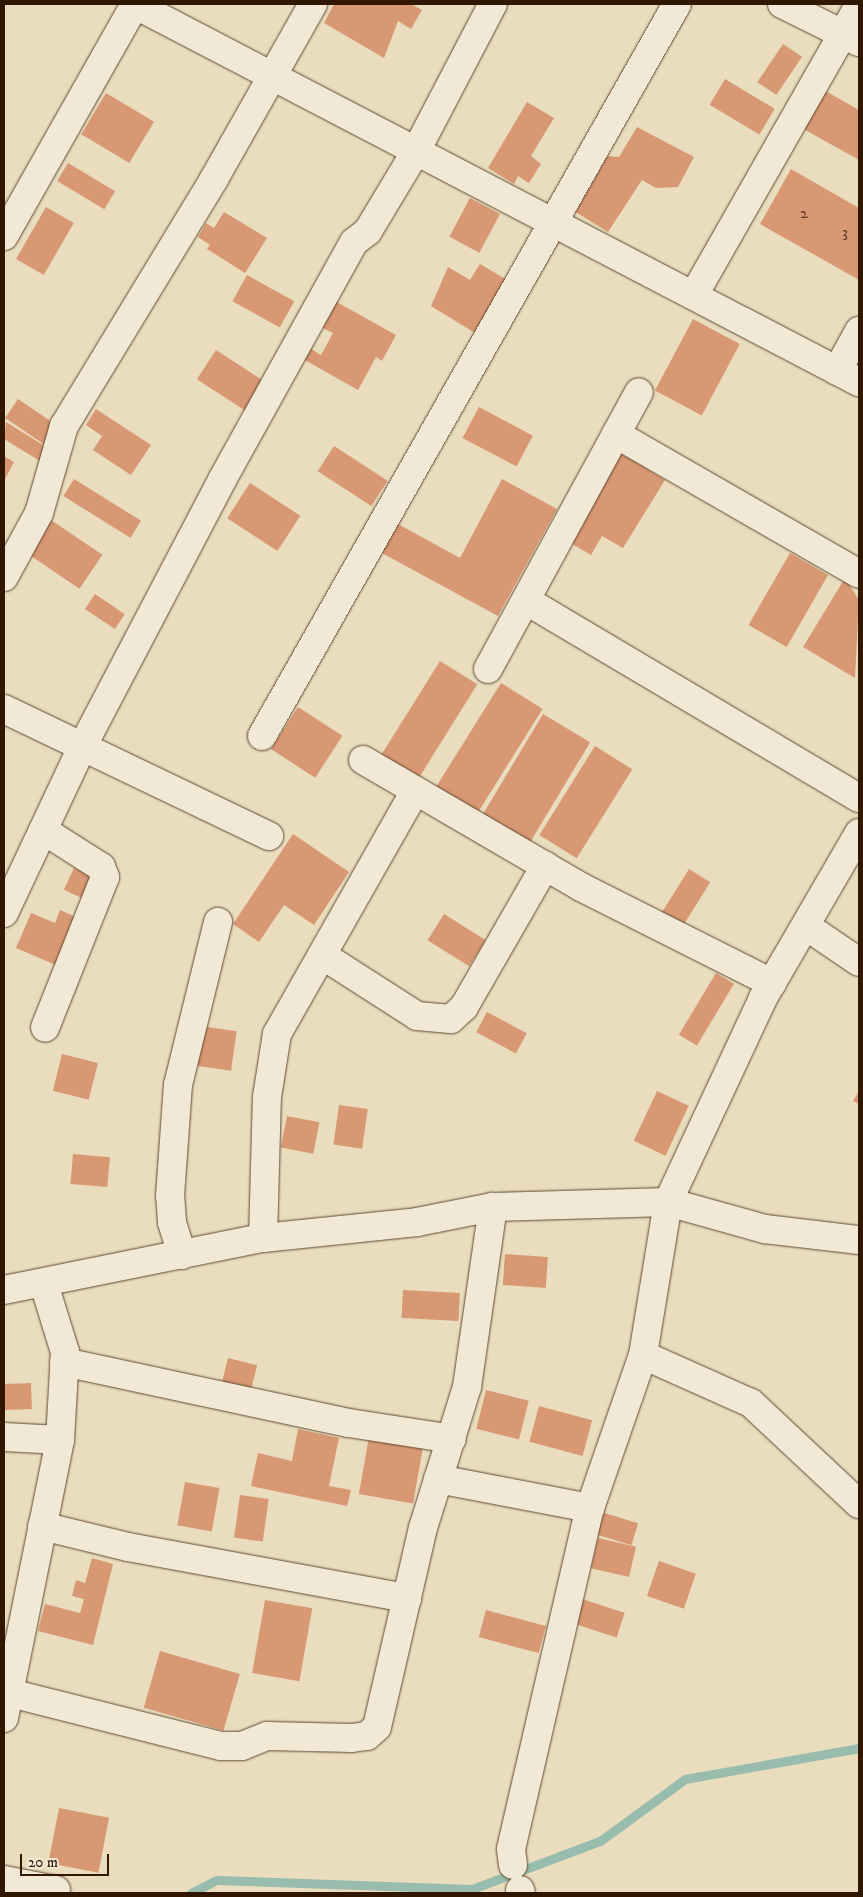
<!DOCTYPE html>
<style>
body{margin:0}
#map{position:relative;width:863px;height:1897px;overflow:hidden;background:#e9ddbe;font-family:"IM FELL DW Pica",serif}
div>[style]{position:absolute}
.stream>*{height:9px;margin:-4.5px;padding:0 4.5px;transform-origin:4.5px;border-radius:4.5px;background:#98bcae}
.building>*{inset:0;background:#d89873;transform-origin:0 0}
.roads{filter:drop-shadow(0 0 1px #5f4831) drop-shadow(0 0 1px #5f4831)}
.street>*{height:28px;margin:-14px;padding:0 14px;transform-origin:14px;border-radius:14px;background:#f1e9d5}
span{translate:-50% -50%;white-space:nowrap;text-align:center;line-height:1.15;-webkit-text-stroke:4px #f1e9d5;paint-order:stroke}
.number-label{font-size:16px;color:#5b371e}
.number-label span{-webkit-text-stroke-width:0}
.frame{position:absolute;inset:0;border:5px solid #311702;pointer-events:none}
.scale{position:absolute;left:20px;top:1854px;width:89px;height:22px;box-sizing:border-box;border:2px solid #311702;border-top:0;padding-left:6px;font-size:15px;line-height:18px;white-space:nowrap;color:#311702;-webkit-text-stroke:4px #f1e9d5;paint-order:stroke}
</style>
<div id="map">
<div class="stream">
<i style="left:191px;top:1893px;width:29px;rotate:-27deg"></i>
<i style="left:217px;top:1880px;width:255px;rotate:2deg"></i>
<i style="left:472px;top:1889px;width:137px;rotate:-20.6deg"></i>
<i style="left:600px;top:1841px;width:105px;rotate:-36.1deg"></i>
<i style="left:685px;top:1779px;width:177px;rotate:-10.1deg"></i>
</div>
<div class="building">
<i style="clip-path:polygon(334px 4px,411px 4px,422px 10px,411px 29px,398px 21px,384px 58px,324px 23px)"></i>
<i style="left:783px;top:44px;width:23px;height:46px;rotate:34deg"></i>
<i style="left:725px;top:79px;width:58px;height:30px;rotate:31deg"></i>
<i style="clip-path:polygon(822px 89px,859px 110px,859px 160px,800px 127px)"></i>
<i style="left:106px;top:93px;width:56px;height:48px;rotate:31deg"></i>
<i style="clip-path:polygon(527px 102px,554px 118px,531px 156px,541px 164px,529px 183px,518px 176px,514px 184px,488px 168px)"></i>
<i style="clip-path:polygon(637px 127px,694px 157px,678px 187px,656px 188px,642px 180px,608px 232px,574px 211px,607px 156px,619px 157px)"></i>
<i style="left:68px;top:163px;width:55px;height:21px;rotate:31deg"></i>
<i style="clip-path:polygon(791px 169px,859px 208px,859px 280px,760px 224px)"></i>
<i style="left:470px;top:198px;width:34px;height:44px;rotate:28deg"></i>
<i style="left:46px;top:207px;width:32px;height:60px;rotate:30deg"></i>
<i style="clip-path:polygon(224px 212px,267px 238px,245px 273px,207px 249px,210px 245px,198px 237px,206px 223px,214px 228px)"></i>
<i style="clip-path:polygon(480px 264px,507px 280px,475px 333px,431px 306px,448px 267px,470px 280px)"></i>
<i style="left:247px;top:275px;width:54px;height:30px;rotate:29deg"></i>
<i style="clip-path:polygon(335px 301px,396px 335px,382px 361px,376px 357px,358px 390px,303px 359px,310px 348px,321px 355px,333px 333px,321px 327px)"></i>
<i style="left:693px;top:319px;width:53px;height:81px;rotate:28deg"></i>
<i style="left:216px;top:350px;width:60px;height:35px;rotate:33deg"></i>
<i style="left:18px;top:399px;width:50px;height:23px;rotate:34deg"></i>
<i style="left:479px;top:407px;width:61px;height:35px;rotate:28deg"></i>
<i style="clip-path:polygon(96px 409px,151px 445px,131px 475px,93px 450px,102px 436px,86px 425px)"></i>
<i style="clip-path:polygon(6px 422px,48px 448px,40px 461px,4px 439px)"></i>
<i style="left:334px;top:446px;width:64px;height:30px;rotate:33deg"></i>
<i style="clip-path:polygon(616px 450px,665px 480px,623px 548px,602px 536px,591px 555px,562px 538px)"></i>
<i style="clip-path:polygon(4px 456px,14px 462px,4px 481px)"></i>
<i style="left:74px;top:479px;width:79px;height:20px;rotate:32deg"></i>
<i style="clip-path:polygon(502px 479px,557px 509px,498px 616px,380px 552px,396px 523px,460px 558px)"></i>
<i style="left:250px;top:483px;width:60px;height:42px;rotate:33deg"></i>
<i style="left:51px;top:520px;width:62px;height:41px;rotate:34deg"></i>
<i style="left:790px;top:553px;width:44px;height:83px;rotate:30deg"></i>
<i style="clip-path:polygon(845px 578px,859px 600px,855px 678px,803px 647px)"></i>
<i style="left:95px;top:594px;width:36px;height:18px;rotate:34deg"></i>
<i style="left:440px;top:661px;width:44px;height:121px;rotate:32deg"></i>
<i style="left:501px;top:683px;width:49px;height:127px;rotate:32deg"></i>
<i style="left:298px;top:707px;width:53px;height:50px;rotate:33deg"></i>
<i style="left:543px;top:714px;width:55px;height:116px;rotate:31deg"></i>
<i style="left:595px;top:746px;width:44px;height:105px;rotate:32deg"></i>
<i style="clip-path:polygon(293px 834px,349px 872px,314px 925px,284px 905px,259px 942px,233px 924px)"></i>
<i style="left:74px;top:868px;width:19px;height:24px;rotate:25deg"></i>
<i style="left:689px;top:869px;width:25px;height:51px;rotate:32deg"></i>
<i style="clip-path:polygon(60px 910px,78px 918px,58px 966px,16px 948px,31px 913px,55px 923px)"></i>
<i style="left:444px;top:914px;width:49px;height:31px;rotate:32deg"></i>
<i style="left:716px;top:973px;width:21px;height:72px;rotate:31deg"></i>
<i style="left:487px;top:1012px;width:45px;height:23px;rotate:28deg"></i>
<i style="left:200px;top:1026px;width:37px;height:40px;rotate:8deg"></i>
<i style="left:62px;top:1054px;width:37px;height:38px;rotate:14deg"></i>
<i style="left:657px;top:1091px;width:35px;height:55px;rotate:25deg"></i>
<i style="clip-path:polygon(859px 1091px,859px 1104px,853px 1101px)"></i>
<i style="left:339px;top:1105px;width:29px;height:40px;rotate:8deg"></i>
<i style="left:287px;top:1116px;width:33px;height:32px;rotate:11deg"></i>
<i style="left:73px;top:1154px;width:37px;height:30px;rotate:5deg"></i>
<i style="left:505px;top:1254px;width:43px;height:31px;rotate:4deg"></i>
<i style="left:403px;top:1290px;width:57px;height:28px;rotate:3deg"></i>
<i style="left:228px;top:1358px;width:30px;height:30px;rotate:14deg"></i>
<i style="left:31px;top:1383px;width:26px;height:27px;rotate:88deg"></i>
<i style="left:486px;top:1390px;width:44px;height:40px;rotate:14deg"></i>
<i style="left:539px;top:1406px;width:55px;height:37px;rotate:15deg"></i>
<i style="clip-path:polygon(298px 1429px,339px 1438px,329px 1486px,351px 1490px,347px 1506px,251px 1486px,258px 1453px,292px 1461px)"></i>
<i style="left:370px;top:1431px;width:55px;height:64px;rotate:10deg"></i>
<i style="left:185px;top:1482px;width:35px;height:44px;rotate:10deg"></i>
<i style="left:240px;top:1495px;width:29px;height:43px;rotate:8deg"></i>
<i style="left:598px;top:1511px;width:42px;height:23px;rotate:17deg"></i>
<i style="left:598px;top:1538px;width:39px;height:31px;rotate:13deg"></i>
<i style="clip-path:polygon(92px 1558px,113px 1564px,93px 1645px,38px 1631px,45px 1604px,80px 1613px,84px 1599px,72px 1596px,76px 1580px,85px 1583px)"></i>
<i style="left:659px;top:1561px;width:39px;height:37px;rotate:19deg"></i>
<i style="left:579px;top:1598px;width:48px;height:26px;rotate:18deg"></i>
<i style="left:265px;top:1600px;width:48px;height:74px;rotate:10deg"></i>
<i style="left:486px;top:1610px;width:62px;height:28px;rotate:15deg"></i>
<i style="left:160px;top:1651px;width:83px;height:59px;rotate:16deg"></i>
<i style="left:59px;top:1808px;width:51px;height:56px;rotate:11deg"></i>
</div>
<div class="roads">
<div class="street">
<i style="left:134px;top:4px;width:818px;rotate:27.54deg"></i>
<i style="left:782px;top:4px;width:86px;rotate:26.3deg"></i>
<i style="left:4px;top:236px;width:266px;rotate:-60.5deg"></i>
<i style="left:695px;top:293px;width:331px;rotate:-60.3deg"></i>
<i style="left:837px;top:371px;width:46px;rotate:-61.2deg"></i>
<i style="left:616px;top:434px;width:280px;rotate:29.9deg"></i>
<i style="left:4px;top:577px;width:73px;rotate:-61.3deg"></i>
<i style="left:39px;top:513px;width:91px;rotate:-74deg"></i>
<i style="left:64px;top:426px;width:289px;rotate:-58.7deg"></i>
<i style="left:214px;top:179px;width:201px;rotate:-60.5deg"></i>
<i style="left:527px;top:601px;width:386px;rotate:30.7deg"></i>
<i style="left:488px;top:669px;width:315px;rotate:-61.4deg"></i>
<i style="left:4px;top:709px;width:294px;rotate:25.6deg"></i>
<i style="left:262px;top:736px;width:841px;rotate:-60.45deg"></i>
<i style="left:363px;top:760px;width:252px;rotate:30.2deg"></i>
<i style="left:581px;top:887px;width:214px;rotate:26.7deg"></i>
<i style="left:43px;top:830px;width:69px;rotate:32.5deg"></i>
<i style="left:101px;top:867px;width:11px;rotate:68deg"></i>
<i style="left:105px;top:877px;width:162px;rotate:111.7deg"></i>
<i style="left:4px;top:913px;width:183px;rotate:-64.8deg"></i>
<i style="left:82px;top:747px;width:301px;rotate:-62.3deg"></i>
<i style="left:222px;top:480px;width:272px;rotate:-61deg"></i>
<i style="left:354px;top:242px;width:18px;rotate:-38deg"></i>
<i style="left:368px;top:231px;width:93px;rotate:-59deg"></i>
<i style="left:416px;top:151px;width:166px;rotate:-62.4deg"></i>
<i style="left:806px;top:926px;width:64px;rotate:34.2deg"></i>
<i style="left:322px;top:955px;width:113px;rotate:32.7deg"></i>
<i style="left:417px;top:1016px;width:34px;rotate:5deg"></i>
<i style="left:451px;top:1019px;width:18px;rotate:-43deg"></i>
<i style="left:464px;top:1007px;width:163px;rotate:-60.1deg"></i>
<i style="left:263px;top:1238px;width:141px;rotate:-88.4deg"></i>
<i style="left:267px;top:1097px;width:64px;rotate:-81deg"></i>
<i style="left:277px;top:1034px;width:279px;rotate:-60.4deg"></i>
<i style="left:182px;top:1255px;width:34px;rotate:-107deg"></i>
<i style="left:172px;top:1222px;width:26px;rotate:-94deg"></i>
<i style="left:170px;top:1196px;width:111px;rotate:-85.9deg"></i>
<i style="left:178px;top:1085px;width:168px;rotate:-76.2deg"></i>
<i style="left:4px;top:1290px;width:264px;rotate:-11.4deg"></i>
<i style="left:263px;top:1238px;width:155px;rotate:-5.9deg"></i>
<i style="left:417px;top:1222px;width:77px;rotate:-11.2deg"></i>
<i style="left:493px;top:1207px;width:175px;rotate:-1.6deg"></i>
<i style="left:668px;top:1202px;width:101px;rotate:15.6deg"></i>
<i style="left:765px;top:1229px;width:95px;rotate:6.7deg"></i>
<i style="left:643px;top:1355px;width:118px;rotate:24deg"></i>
<i style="left:751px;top:1403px;width:148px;rotate:43.1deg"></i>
<i style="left:64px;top:1362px;width:291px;rotate:12.1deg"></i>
<i style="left:349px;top:1423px;width:104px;rotate:8.8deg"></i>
<i style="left:4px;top:1437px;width:56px;rotate:3.1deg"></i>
<i style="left:438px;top:1479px;width:155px;rotate:10.8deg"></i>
<i style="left:42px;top:1526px;width:89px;rotate:13.7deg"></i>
<i style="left:128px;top:1547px;width:284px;rotate:10.4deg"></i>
<i style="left:10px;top:1693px;width:218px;rotate:14.1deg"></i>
<i style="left:221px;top:1746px;width:21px"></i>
<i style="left:242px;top:1746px;width:27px;rotate:-22deg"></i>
<i style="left:267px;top:1736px;width:85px;rotate:1.3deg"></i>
<i style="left:352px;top:1738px;width:15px;rotate:-8deg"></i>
<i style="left:367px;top:1736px;width:13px;rotate:-42deg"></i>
<i style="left:377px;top:1727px;width:204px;rotate:-77deg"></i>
<i style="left:423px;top:1528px;width:148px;rotate:-72.7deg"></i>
<i style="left:467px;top:1387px;width:182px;rotate:-81.8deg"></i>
<i style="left:4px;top:1718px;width:284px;rotate:-78.6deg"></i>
<i style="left:60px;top:1440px;width:88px;rotate:-86.7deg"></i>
<i style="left:65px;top:1352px;width:71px;rotate:-107.2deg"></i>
<i style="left:513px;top:1865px;width:16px;rotate:-97deg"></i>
<i style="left:511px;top:1849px;width:350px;rotate:-77deg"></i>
<i style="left:590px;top:1508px;width:162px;rotate:-70.9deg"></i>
<i style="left:643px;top:1355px;width:155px;rotate:-80.7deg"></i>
<i style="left:668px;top:1202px;width:225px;rotate:-65deg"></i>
<i style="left:763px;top:998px;width:191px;rotate:-59.8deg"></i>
<i style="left:4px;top:1880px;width:53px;rotate:10.9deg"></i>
<i style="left:520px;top:1890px;width:3px;rotate:72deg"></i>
</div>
</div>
<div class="number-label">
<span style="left:804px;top:213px">2</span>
<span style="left:845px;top:232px">3</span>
</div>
<div class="frame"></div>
<div class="scale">20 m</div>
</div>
